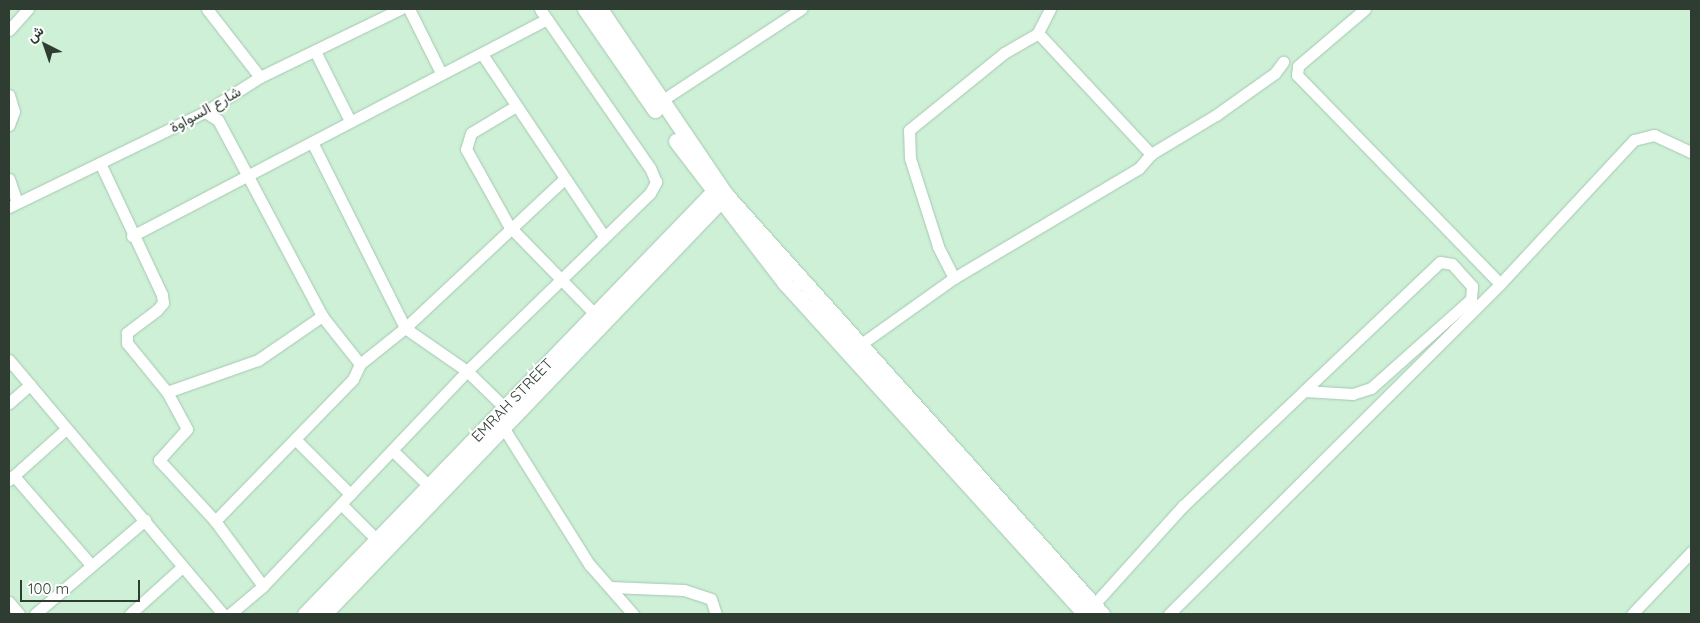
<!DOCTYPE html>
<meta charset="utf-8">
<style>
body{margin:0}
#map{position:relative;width:1700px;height:623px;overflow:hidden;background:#cdf0d7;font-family:Quicksand,Vazirmatn,sans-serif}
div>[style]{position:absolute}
.roads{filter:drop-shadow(0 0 1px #a5c7b0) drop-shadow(0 0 1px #a5c7b0)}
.minor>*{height:11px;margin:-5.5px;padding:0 5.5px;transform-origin:5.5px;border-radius:5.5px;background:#fff}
.major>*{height:15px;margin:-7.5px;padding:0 7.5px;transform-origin:7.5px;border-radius:7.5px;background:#fff}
span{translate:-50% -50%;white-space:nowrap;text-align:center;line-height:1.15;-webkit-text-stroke:4px #fff;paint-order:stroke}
.street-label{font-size:15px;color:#2e3c32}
.frame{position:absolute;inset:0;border:10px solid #2e3c32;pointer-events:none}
.north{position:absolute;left:20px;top:20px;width:50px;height:50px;-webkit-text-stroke:4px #fff;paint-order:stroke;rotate:319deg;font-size:14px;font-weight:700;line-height:20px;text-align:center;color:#2e3c32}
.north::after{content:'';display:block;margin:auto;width:18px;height:22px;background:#2e3c32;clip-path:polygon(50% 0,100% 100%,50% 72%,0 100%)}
.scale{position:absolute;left:20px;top:580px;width:120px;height:22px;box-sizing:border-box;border:2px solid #2e3c32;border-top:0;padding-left:6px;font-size:15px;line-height:18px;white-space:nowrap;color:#2e3c32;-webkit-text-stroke:4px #fff;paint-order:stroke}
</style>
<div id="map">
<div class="roads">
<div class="minor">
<i style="left:207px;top:9px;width:86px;rotate:52.1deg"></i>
<i style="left:409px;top:9px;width:72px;rotate:63.4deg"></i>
<i style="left:1050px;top:9px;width:27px;rotate:117deg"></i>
<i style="left:1038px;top:33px;width:166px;rotate:47deg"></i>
<i style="left:1365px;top:9px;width:88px;rotate:139.6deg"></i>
<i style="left:1298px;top:66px;width:9px;rotate:96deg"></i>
<i style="left:1297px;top:75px;width:291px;rotate:45.8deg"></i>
<i style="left:9px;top:30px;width:28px;rotate:-48deg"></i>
<i style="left:315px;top:51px;width:76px;rotate:63.4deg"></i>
<i style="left:482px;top:54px;width:219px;rotate:56.2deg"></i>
<i style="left:9px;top:95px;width:17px;rotate:73deg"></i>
<i style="left:14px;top:111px;width:15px;rotate:110deg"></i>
<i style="left:661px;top:101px;width:168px;rotate:-33.3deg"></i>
<i style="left:516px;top:106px;width:52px;rotate:149deg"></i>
<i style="left:471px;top:133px;width:17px;rotate:107deg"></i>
<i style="left:466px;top:149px;width:88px;rotate:60.8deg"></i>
<i style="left:509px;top:226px;width:123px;rotate:45.7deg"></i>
<i style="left:205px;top:112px;width:15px;rotate:32deg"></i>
<i style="left:218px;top:120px;width:222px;rotate:62deg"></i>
<i style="left:322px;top:316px;width:61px;rotate:51.6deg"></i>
<i style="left:312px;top:142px;width:208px;rotate:63.4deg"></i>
<i style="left:405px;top:328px;width:75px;rotate:34.7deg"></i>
<i style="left:467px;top:371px;width:53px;rotate:44.2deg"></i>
<i style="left:100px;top:163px;width:146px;rotate:64.8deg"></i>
<i style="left:162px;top:295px;width:8px;rotate:83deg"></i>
<i style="left:163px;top:303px;width:9px;rotate:131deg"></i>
<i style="left:157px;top:310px;width:38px;rotate:143deg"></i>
<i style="left:127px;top:333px;width:10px;rotate:90deg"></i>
<i style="left:127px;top:343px;width:63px;rotate:50.8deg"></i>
<i style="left:167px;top:392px;width:42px;rotate:61.6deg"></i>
<i style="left:187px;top:429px;width:42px;rotate:132.1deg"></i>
<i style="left:159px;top:460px;width:83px;rotate:47.4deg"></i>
<i style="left:9px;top:179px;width:24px;rotate:71deg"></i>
<i style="left:9px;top:207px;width:218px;rotate:-25.9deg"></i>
<i style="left:205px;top:112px;width:65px;rotate:-32.5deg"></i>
<i style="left:260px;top:77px;width:156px;rotate:-25.9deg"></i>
<i style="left:132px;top:236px;width:468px;rotate:-27.6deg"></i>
<i style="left:954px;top:278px;width:36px;rotate:-117deg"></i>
<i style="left:938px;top:246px;width:92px;rotate:-107.7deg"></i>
<i style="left:910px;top:158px;width:28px;rotate:-92deg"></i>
<i style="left:909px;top:130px;width:122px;rotate:-39deg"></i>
<i style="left:1004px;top:53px;width:39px;rotate:-30deg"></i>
<i style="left:854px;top:349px;width:123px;rotate:-35.4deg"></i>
<i style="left:954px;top:278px;width:215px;rotate:-30.7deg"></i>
<i style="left:1139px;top:168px;width:18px;rotate:-49deg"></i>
<i style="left:1151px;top:154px;width:76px;rotate:-31deg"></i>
<i style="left:1216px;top:115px;width:72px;rotate:-35.4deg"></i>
<i style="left:1275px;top:73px;width:14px;rotate:-54deg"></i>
<i style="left:9px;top:360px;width:332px;rotate:49.9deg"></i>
<i style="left:167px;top:392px;width:96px;rotate:-19.4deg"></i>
<i style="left:258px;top:360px;width:78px;rotate:-34.5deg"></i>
<i style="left:9px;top:403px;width:28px;rotate:-41deg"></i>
<i style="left:503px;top:427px;width:162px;rotate:57.9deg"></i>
<i style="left:589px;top:564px;width:67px;rotate:48.7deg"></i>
<i style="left:295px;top:439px;width:78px;rotate:45deg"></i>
<i style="left:392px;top:450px;width:52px;rotate:44.2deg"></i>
<i style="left:14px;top:476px;width:118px;rotate:49.1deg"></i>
<i style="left:9px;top:480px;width:75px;rotate:-41.8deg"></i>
<i style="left:341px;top:504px;width:49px;rotate:45deg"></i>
<i style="left:263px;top:586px;width:81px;rotate:-126.4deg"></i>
<i style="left:215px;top:521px;width:198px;rotate:-45.8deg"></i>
<i style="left:353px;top:379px;width:17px;rotate:-65deg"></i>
<i style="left:360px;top:364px;width:58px;rotate:-38.7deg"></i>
<i style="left:405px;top:328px;width:218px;rotate:-43.1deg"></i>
<i style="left:610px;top:587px;width:74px;rotate:2.3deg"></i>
<i style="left:684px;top:590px;width:28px;rotate:18deg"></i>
<i style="left:711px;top:599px;width:16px;rotate:72deg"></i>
<i style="left:9px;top:602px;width:16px;rotate:50deg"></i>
<i style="left:1088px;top:611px;width:142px;rotate:-47.9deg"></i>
<i style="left:1183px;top:506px;width:167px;rotate:-43.5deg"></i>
<i style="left:1304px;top:391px;width:187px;rotate:-43.5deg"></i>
<i style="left:1440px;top:262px;width:12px;rotate:9deg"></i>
<i style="left:1452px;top:264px;width:30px;rotate:48deg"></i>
<i style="left:1472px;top:286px;width:13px;rotate:94deg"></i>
<i style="left:1471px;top:299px;width:134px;rotate:138.3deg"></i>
<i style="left:1371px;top:388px;width:19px;rotate:162deg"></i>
<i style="left:1353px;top:394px;width:49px;rotate:-176.5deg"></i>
<i style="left:35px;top:614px;width:145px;rotate:-40.5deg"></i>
<i style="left:130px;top:614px;width:70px;rotate:-42.1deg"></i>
<i style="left:230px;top:614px;width:43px;rotate:-40.3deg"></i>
<i style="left:263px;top:586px;width:296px;rotate:-46.5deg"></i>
<i style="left:467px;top:371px;width:255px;rotate:-44.2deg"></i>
<i style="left:650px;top:193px;width:13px;rotate:-61deg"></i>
<i style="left:656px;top:182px;width:15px;rotate:-113deg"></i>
<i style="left:650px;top:168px;width:193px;rotate:-124.7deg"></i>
<i style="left:1169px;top:614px;width:467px;rotate:-44.9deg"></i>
<i style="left:1500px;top:284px;width:197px;rotate:-47.1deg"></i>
<i style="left:1634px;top:140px;width:21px;rotate:-14deg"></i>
<i style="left:1654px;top:135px;width:41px;rotate:24.7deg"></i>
<i style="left:1632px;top:614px;width:86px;rotate:-46.4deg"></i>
</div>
<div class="major">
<i style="left:585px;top:9px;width:123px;rotate:55.3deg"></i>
<i style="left:600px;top:9px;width:225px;rotate:55.9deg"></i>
<i style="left:726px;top:195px;width:563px;rotate:48.1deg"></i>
<i style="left:676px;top:141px;width:179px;rotate:52.5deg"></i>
<i style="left:785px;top:283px;width:447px;rotate:47.8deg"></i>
<i style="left:305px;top:614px;width:594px;rotate:-45.95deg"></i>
<i style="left:324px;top:614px;width:581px;rotate:-46.19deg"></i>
</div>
</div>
<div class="street-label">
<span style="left:205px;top:109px;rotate:-29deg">شارع السواوة</span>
<span style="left:512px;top:400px;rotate:-46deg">EMRAH STREET</span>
</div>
<div class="frame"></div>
<div class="north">ش</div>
<div class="scale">100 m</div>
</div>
